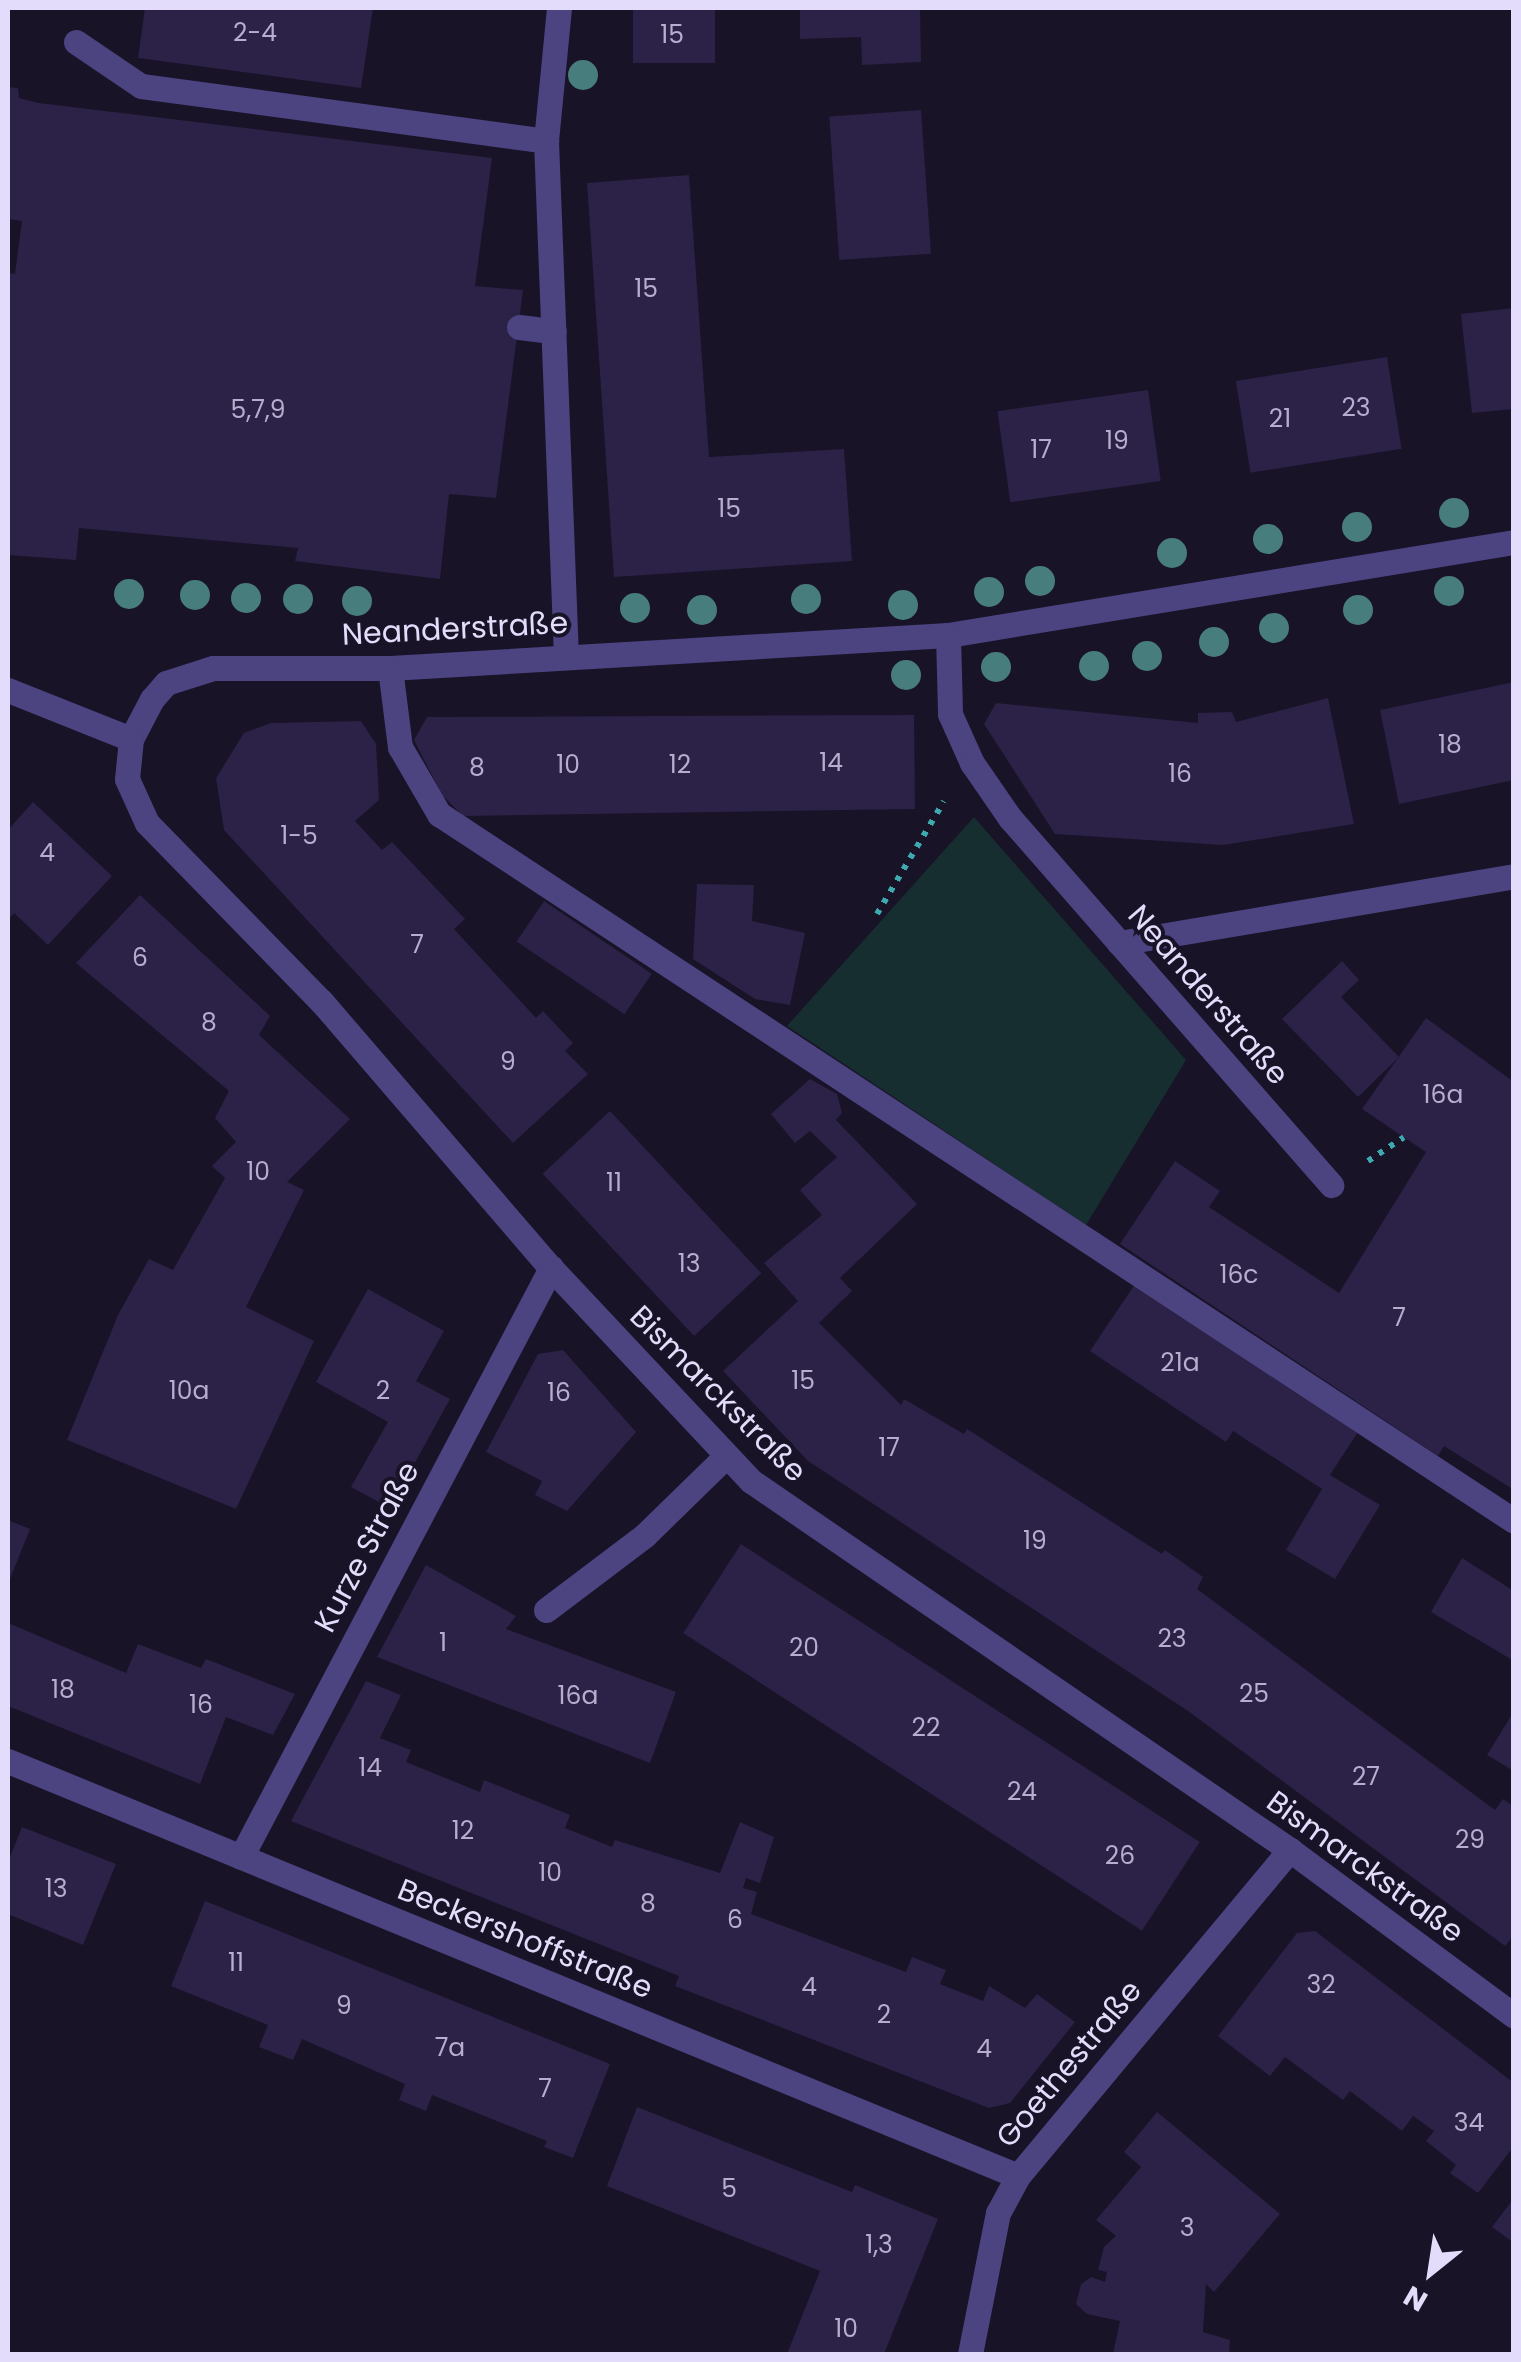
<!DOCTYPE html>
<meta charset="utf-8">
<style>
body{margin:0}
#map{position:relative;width:1521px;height:2362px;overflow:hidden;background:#181327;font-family:Poppins,sans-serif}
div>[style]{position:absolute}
.green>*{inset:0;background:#172e30}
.building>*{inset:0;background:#2c2146;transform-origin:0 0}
.path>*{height:6px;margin-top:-3px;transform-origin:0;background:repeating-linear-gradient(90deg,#3ea9ae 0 5px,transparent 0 13px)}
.minor>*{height:25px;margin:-12.5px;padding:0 12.5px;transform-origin:12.5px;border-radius:12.5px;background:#4c4381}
.trees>*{width:30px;height:30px;margin:-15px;border-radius:50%;background:#487d7e}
span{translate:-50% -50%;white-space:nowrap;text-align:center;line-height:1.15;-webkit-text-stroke:8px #181327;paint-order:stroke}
.number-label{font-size:25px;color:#b5aece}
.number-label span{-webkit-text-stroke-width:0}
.street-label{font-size:30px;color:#e3ddfb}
.frame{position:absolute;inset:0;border:10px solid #e3ddfb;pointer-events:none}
.north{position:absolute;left:1381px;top:2222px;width:100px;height:100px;-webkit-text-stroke:8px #181327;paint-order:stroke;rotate:210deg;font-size:28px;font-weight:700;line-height:40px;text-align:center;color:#e3ddfb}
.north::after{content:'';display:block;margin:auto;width:35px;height:45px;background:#e3ddfb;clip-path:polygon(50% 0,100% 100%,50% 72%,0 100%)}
</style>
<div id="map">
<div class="green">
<i style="clip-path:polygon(974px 817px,1186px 1060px,1086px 1225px,787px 1026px)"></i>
</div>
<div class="building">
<i style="clip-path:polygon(145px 8px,373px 8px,361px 88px,138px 58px)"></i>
<i style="left:633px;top:8px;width:82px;height:55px"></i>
<i style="clip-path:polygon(800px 8px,920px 8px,921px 62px,862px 65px,861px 37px,800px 39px)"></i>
<i style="clip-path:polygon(8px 87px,18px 88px,19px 98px,39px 103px,492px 158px,475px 286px,523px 290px,496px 498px,449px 494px,440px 579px,295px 561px,298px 548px,79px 528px,76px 560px,8px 555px,8px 273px,15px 274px,22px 221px,8px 219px)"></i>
<i style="left:921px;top:110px;width:144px;height:92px;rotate:86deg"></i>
<i style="clip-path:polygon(689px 175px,709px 457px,844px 449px,852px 561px,614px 577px,587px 183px)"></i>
<i style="clip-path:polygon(1514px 308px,1514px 409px,1472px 413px,1461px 314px)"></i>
<i style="left:1387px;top:357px;width:93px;height:153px;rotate:81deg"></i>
<i style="left:1148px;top:390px;width:92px;height:152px;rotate:82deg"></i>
<i style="clip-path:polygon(1514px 682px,1514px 780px,1399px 804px,1380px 710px)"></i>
<i style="clip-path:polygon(1328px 698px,1354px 824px,1223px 845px,1055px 834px,984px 724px,996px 703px,1198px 723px,1198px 713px,1232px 712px,1236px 722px)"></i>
<i style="clip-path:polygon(914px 715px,915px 809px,463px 816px,442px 795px,414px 740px,427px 717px)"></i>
<i style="clip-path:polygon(361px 721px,376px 744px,379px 800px,355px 821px,382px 850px,392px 842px,465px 919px,454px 929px,536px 1018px,543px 1011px,573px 1043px,565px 1051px,588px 1074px,513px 1143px,224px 830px,216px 778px,244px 733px,271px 723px)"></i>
<i style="clip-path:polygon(33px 802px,112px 876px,48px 945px,14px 913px,8px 920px,8px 830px)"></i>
<i style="clip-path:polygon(697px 884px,754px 885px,752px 921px,805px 933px,790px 1005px,755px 999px,693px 959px)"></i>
<i style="clip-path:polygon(140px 895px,270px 1016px,259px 1035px,350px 1119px,287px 1182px,304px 1190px,246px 1307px,314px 1341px,236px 1509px,67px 1440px,118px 1315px,149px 1259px,173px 1270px,225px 1178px,212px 1166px,236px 1142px,215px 1118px,229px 1091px,76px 963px)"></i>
<i style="left:544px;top:901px;width:130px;height:49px;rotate:34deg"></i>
<i style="clip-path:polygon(1342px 961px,1359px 980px,1341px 997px,1399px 1057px,1358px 1097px,1282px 1019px)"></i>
<i style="clip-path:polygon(1426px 1018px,1514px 1082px,1514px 1490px,1444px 1446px,1438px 1456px,1120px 1244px,1175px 1161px,1220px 1191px,1209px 1207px,1339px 1293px,1426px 1152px,1362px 1109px)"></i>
<i style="clip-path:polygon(810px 1079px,837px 1094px,842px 1113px,836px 1120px,917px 1204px,840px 1278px,852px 1291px,819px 1323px,901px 1405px,904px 1399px,964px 1434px,967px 1429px,1162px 1554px,1165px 1550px,1203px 1577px,1197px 1589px,1495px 1810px,1503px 1799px,1514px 1807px,1514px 1935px,1505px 1946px,1188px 1711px,808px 1461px,723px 1371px,798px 1301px,764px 1263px,822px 1215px,800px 1190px,837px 1157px,810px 1131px,795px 1143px,771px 1114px)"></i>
<i style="left:610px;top:1111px;width:222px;height:92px;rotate:47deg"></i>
<i style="clip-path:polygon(1135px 1284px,1358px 1432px,1330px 1475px,1380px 1505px,1335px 1579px,1286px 1550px,1322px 1489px,1233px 1431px,1226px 1442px,1090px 1351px)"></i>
<i style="clip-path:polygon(368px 1289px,444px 1331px,416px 1381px,450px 1399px,390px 1508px,351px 1487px,388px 1422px,316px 1382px)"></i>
<i style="clip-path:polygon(563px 1350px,636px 1432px,567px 1511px,535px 1495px,542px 1481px,486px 1452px,538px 1354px)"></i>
<i style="clip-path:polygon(8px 1520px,30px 1529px,8px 1584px)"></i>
<i style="left:741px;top:1544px;width:547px;height:106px;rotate:33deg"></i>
<i style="clip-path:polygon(1462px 1558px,1514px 1591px,1514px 1661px,1431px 1612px)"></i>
<i style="clip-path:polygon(426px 1565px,516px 1616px,506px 1629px,676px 1692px,650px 1763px,377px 1657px)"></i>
<i style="clip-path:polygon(8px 1623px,126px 1673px,138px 1644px,201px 1668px,206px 1659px,295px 1694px,273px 1735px,226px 1717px,200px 1784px,8px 1706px)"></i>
<i style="clip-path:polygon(366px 1681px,401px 1695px,380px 1738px,411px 1750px,406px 1762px,480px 1792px,484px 1780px,570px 1815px,565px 1828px,612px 1847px,615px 1840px,720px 1873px,740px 1822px,774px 1837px,760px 1883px,746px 1878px,743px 1888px,757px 1892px,751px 1914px,906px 1972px,912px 1957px,946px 1970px,940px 1984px,983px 2001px,989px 1986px,1025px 2008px,1037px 1994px,1075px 2022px,1010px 2103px,989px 2108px,675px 1986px,679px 1976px,291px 1821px)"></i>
<i style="clip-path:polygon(1514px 1711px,1514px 1771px,1487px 1755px)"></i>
<i style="clip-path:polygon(22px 1827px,116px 1864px,83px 1945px,8px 1914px,8px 1862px)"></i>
<i style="clip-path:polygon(205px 1901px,610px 2064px,573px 2158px,544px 2147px,547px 2141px,432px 2095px,426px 2111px,399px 2100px,405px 2084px,302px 2039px,293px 2060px,259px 2047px,268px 2025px,171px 1986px)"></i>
<i style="clip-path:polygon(1315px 1931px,1514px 2083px,1514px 2146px,1478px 2193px,1450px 2173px,1456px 2165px,1426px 2141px,1434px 2131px,1413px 2116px,1402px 2131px,1350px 2091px,1343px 2100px,1285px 2057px,1270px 2076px,1218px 2036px,1297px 1933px)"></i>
<i style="clip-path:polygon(637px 2107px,852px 2192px,855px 2185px,938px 2219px,884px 2354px,787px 2354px,820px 2271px,607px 2186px)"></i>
<i style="clip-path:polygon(1157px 2112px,1280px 2214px,1214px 2292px,1206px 2284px,1203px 2332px,1230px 2340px,1229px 2354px,1113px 2354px,1120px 2321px,1087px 2314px,1076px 2304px,1081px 2284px,1091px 2277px,1105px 2282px,1107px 2272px,1098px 2270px,1104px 2247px,1116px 2236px,1096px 2220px,1141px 2167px,1124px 2152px)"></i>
<i style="clip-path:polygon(1514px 2198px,1514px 2243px,1492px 2227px)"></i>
</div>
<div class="path">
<i style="left:877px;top:914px;width:131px;rotate:-59.3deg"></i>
<i style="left:1368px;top:1161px;width:43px;rotate:-33.7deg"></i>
</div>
<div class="minor">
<i style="left:559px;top:8px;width:134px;rotate:95.6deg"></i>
<i style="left:546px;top:141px;width:516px;rotate:87.78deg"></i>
<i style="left:76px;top:42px;width:78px;rotate:34.1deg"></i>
<i style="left:141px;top:86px;width:409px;rotate:7.7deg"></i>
<i style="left:519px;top:327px;width:35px;rotate:7deg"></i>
<i style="left:1514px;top:542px;width:574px;rotate:170.67deg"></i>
<i style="left:948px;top:635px;width:559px;rotate:176.62deg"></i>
<i style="left:390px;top:668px;width:177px;rotate:180deg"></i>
<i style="left:213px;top:668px;width:49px;rotate:162.3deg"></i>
<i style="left:166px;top:683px;width:21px;rotate:131deg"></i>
<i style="left:152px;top:699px;width:45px;rotate:117.7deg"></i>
<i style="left:131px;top:739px;width:40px;rotate:95.7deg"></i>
<i style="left:127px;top:779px;width:48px;rotate:65.6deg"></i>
<i style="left:147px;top:823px;width:249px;rotate:45.7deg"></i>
<i style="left:321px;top:1001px;width:352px;rotate:49.3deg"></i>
<i style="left:551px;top:1268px;width:292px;rotate:46.8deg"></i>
<i style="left:751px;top:1481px;width:653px;rotate:34.4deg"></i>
<i style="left:1290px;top:1850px;width:279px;rotate:36.5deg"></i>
<i style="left:948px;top:635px;width:79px;rotate:88.5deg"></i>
<i style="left:950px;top:714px;width:54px;rotate:65.8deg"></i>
<i style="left:972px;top:763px;width:67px;rotate:55.4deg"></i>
<i style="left:1010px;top:818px;width:488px;rotate:48.8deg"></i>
<i style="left:390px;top:668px;width:80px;rotate:82.8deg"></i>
<i style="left:400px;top:747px;width:78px;rotate:59.8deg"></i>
<i style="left:439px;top:814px;width:1287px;rotate:33.33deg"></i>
<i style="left:8px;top:690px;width:132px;rotate:21.7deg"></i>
<i style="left:1119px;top:943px;width:401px;rotate:-9.6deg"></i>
<i style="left:546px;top:1610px;width:124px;rotate:-37.1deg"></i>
<i style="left:645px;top:1535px;width:113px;rotate:-44.3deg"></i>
<i style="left:8px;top:1761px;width:1092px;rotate:22.34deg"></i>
<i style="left:241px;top:1857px;width:666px;rotate:-62.24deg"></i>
<i style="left:970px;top:2354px;width:144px;rotate:-78.8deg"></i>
<i style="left:998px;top:2213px;width:42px;rotate:-61.6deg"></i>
<i style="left:1018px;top:2176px;width:425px;rotate:-50.2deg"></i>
</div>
<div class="trees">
<i style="left:583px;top:75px"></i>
<i style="left:1454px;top:513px"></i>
<i style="left:1357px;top:527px"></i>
<i style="left:1268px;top:539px"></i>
<i style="left:1172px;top:553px"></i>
<i style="left:1040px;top:581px"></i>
<i style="left:1449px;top:591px"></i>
<i style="left:989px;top:592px"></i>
<i style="left:129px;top:594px"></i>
<i style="left:195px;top:595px"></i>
<i style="left:246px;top:598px"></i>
<i style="left:298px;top:599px"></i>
<i style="left:806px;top:599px"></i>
<i style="left:357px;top:601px"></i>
<i style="left:903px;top:605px"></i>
<i style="left:635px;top:608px"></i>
<i style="left:702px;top:610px"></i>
<i style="left:1358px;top:610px"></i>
<i style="left:1274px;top:628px"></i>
<i style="left:1214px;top:642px"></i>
<i style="left:1147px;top:656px"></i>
<i style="left:1094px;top:666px"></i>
<i style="left:996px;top:667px"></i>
<i style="left:906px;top:675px"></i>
</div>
<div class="number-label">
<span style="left:255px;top:33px">2-4</span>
<span style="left:672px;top:35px">15</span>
<span style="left:646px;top:289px">15</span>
<span style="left:1356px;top:408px">23</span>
<span style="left:258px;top:410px">5,7,9</span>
<span style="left:1280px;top:419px">21</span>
<span style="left:1117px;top:441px">19</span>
<span style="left:1041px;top:450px">17</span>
<span style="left:729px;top:509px">15</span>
<span style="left:1450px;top:745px">18</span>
<span style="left:831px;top:763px">14</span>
<span style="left:568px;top:765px">10</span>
<span style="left:680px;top:765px">12</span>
<span style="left:477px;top:768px">8</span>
<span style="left:1180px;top:774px">16</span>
<span style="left:299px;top:836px">1-5</span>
<span style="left:47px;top:853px">4</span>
<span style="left:417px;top:945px">7</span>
<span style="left:140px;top:958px">6</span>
<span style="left:209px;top:1023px">8</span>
<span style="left:508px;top:1062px">9</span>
<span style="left:1443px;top:1095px">16a</span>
<span style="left:258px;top:1172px">10</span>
<span style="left:614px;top:1183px">11</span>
<span style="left:689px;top:1264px">13</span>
<span style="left:1239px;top:1275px">16c</span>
<span style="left:1399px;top:1318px">7</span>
<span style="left:1180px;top:1363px">21a</span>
<span style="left:803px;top:1381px">15</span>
<span style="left:189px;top:1391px">10a</span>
<span style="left:383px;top:1391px">2</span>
<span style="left:559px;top:1393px">16</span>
<span style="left:889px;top:1448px">17</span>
<span style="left:1035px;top:1541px">19</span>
<span style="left:1172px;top:1639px">23</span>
<span style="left:443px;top:1643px">1</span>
<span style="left:804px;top:1648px">20</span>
<span style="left:63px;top:1690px">18</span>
<span style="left:1254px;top:1694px">25</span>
<span style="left:578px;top:1696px">16a</span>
<span style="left:201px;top:1705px">16</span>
<span style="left:926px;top:1728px">22</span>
<span style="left:370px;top:1768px">14</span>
<span style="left:1366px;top:1777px">27</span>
<span style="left:1022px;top:1792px">24</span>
<span style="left:463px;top:1831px">12</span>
<span style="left:1470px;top:1840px">29</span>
<span style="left:1120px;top:1856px">26</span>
<span style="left:550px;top:1873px">10</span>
<span style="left:56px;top:1889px">13</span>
<span style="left:648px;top:1904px">8</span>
<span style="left:735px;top:1920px">6</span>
<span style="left:236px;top:1963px">11</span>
<span style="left:1321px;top:1985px">32</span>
<span style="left:809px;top:1987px">4</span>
<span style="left:344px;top:2006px">9</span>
<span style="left:884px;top:2015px">2</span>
<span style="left:450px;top:2048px">7a</span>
<span style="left:984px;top:2049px">4</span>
<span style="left:545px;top:2089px">7</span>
<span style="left:1469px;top:2123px">34</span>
<span style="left:729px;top:2189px">5</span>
<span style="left:1187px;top:2228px">3</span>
<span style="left:879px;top:2245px">1,3</span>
<span style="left:846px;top:2329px">10</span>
</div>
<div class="street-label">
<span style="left:455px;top:629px;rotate:-3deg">Neanderstraße</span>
<span style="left:1208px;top:995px;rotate:49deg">Neanderstraße</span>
<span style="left:718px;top:1394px;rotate:45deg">Bismarckstraße</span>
<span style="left:367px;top:1547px;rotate:-62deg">Kurze Straße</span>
<span style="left:1365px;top:1867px;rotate:36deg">Bismarckstraße</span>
<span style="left:525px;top:1939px;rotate:22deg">Beckershoffstraße</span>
<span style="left:1069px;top:2064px;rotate:-50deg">Goethestraße</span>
</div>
<div class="frame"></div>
<div class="north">N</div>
</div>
